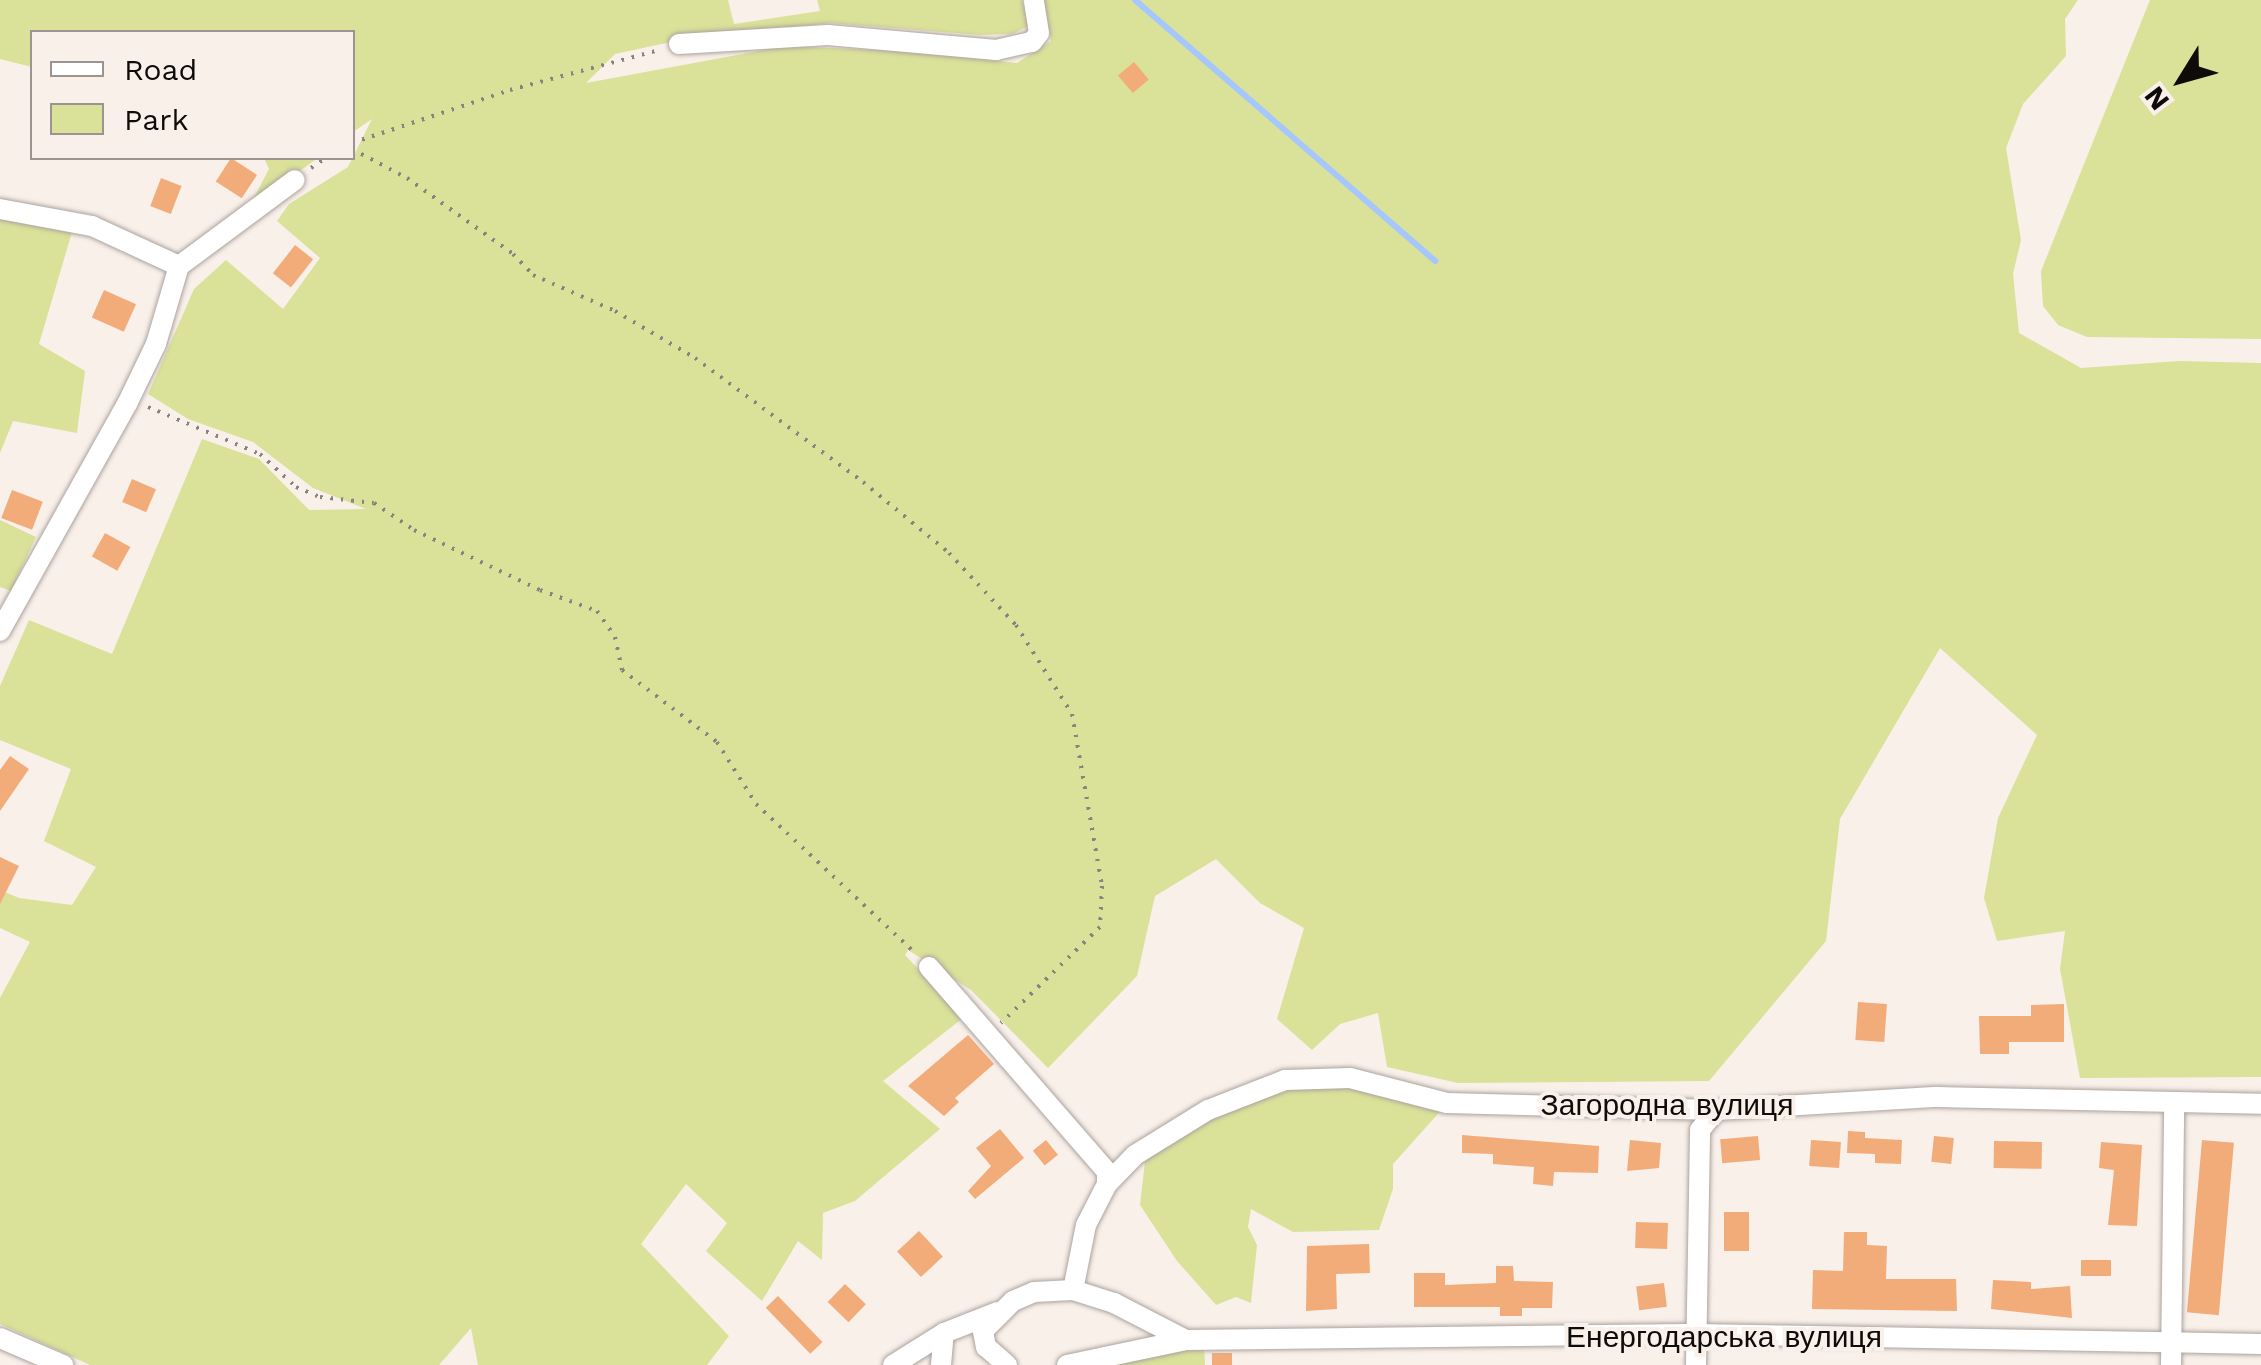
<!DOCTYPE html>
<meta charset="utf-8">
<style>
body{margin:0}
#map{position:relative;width:2261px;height:1365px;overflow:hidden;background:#f9f0ea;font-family:"Work Sans",sans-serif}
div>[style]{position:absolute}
.green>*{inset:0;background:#dae199}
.stream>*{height:6px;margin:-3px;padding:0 3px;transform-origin:3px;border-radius:3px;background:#a5c7fd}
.building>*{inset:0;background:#f2ac79;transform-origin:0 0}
.path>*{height:4px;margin-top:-2px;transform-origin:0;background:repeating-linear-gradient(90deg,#89837f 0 2.5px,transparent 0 10.5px)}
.roads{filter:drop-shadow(0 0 2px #aba39e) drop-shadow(0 0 2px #aba39e)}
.minor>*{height:20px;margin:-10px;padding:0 10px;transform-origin:10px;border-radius:10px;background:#fff}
span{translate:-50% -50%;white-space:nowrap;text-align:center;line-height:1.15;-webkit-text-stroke:8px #f9f0ea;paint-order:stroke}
.street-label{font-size:30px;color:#0e0b09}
.legend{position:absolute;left:30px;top:30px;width:325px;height:130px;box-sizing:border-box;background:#f9f0ea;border:2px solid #9b9490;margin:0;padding:12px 18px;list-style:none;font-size:30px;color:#0e0b09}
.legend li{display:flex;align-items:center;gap:20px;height:50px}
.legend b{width:50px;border:2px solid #9b9490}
.north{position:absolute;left:2131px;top:30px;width:100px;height:100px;-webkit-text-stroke:8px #f9f0ea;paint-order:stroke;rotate:233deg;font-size:28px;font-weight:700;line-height:40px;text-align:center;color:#0e0b09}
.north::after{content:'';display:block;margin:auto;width:35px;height:45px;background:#0e0b09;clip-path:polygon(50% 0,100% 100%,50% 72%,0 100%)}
</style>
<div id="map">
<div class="green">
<i style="clip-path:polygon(0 0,728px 0,734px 24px,820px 11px,817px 0,1022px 0,1029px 26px,1012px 34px,980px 35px,830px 23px,680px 40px,615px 54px,586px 83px,785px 46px,898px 51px,1017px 63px,1051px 41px,1043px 0,2078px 0,2065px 19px,2066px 56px,2023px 104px,2006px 148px,2021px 240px,2013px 274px,2019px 333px,2081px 368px,2179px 361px,2261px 363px,2261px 1077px,2080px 1078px,2060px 969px,2065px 931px,1997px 941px,1984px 898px,1998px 818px,2037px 735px,1940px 648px,1840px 819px,1826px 941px,1709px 1081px,1458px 1083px,1387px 1067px,1378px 1013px,1340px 1024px,1312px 1050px,1277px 1019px,1304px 928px,1260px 903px,1216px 859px,1155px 896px,1137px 976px,1048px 1068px,971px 990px,908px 950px,905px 955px,964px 1017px,883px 1081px,940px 1129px,855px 1201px,823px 1213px,822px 1260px,798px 1241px,762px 1301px,706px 1251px,727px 1223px,686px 1184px,641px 1244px,729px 1336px,707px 1365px,478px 1365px,471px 1328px,439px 1365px,90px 1365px,0 1324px,0 998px,30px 942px,0 928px,0 890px,19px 898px,72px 905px,96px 867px,44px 841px,71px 769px,0 740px,0 686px,29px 620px,112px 654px,202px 439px,259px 459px,309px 510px,366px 509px,313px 488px,253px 442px,188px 419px,148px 394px,194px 289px,226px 260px,283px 309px,320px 258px,277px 221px,289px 204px,348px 167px,372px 119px,353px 132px,352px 32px,32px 32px,32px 67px,0 59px)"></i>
<i style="clip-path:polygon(2150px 0,2261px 0,2261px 339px,2087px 337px,2058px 325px,2043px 306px,2041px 271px)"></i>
<i style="clip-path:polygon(264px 158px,318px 158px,249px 207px,269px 169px)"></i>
<i style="clip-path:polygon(0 219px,72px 232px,39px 344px,85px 371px,77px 433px,13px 421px,0 453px)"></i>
<i style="clip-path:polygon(0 520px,36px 537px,11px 591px,0 587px)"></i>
<i style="clip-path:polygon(1349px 1081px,1445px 1106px,1393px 1164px,1393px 1189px,1379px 1230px,1293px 1232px,1251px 1209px,1248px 1227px,1257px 1245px,1251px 1303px,1236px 1297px,1216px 1305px,1177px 1261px,1140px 1205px,1146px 1152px,1211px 1113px,1286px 1083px)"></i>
<i style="clip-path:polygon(1204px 1345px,1205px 1365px,1090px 1365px)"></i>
</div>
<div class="stream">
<i style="left:1135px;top:0;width:398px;rotate:41deg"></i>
</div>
<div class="building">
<i style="left:1134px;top:62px;width:23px;height:21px;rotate:50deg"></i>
<i style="left:231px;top:158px;width:31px;height:28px;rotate:33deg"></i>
<i style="left:161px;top:178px;width:22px;height:30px;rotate:21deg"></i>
<i style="left:295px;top:245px;width:23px;height:36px;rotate:38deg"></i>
<i style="left:104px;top:290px;width:35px;height:30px;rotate:24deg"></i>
<i style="left:132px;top:479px;width:26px;height:25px;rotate:23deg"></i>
<i style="left:12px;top:490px;width:33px;height:30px;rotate:21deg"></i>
<i style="left:105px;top:533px;width:29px;height:27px;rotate:29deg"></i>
<i style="clip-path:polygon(10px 756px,29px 769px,0 811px,0 770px)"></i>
<i style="clip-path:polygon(0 857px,19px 866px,0 904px)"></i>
<i style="left:1858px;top:1002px;width:29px;height:38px;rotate:4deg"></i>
<i style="clip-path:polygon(2064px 1004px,2064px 1042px,2009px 1042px,2009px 1054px,1980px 1054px,1979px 1016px,2031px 1016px,2031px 1005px)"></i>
<i style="clip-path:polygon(968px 1035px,994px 1064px,955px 1098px,959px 1102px,944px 1116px,908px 1086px)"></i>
<i style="clip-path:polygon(1000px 1129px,1024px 1158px,975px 1199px,968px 1191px,991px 1166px,976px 1148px)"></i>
<i style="clip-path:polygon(1848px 1131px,1865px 1132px,1865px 1138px,1902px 1140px,1901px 1164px,1875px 1163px,1875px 1154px,1847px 1153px)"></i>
<i style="clip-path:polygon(1462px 1135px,1599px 1146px,1598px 1173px,1554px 1172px,1553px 1186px,1533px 1184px,1534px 1167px,1493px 1164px,1493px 1154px,1462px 1153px)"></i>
<i style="left:1758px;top:1136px;width:24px;height:38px;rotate:85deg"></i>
<i style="left:1934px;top:1136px;width:20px;height:26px;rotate:6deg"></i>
<i style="left:1046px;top:1140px;width:19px;height:17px;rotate:51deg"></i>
<i style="clip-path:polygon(1630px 1140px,1661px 1143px,1659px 1168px,1627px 1171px)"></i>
<i style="left:1811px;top:1140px;width:30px;height:26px;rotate:4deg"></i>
<i style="left:2202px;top:1140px;width:32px;height:173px;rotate:5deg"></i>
<i style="left:1994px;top:1141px;width:48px;height:27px;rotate:1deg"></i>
<i style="clip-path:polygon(2101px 1142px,2142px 1145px,2137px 1226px,2108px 1225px,2114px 1170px,2099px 1168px)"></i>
<i style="left:1724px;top:1212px;width:25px;height:39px"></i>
<i style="left:1636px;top:1222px;width:32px;height:26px;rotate:2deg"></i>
<i style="left:919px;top:1231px;width:35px;height:30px;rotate:47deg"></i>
<i style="clip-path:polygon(1844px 1232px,1867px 1232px,1867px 1245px,1887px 1246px,1886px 1279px,1956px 1279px,1957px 1311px,1812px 1309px,1813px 1270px,1843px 1271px)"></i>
<i style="clip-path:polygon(1369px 1244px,1370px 1273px,1336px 1274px,1337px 1309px,1306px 1311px,1307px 1246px)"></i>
<i style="left:2111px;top:1260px;width:16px;height:30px;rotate:90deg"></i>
<i style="clip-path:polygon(1496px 1266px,1513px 1266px,1514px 1281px,1553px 1282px,1552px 1308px,1522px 1308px,1522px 1316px,1500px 1316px,1500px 1307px,1414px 1307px,1414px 1273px,1445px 1273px,1445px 1285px,1496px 1283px)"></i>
<i style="clip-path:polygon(1993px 1280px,2031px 1282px,2031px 1289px,2070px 1286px,2072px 1318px,1991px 1309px)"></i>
<i style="left:1664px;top:1283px;width:24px;height:28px;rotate:83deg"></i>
<i style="left:845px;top:1284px;width:29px;height:25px;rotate:44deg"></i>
<i style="left:778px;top:1296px;width:64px;height:17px;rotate:46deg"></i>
<i style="left:1212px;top:1353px;width:20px;height:12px"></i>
</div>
<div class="path">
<i style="left:352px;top:143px;width:167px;rotate:-18.5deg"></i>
<i style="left:510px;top:90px;width:154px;rotate:-15deg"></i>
<i style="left:352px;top:149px;width:62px;rotate:27.8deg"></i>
<i style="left:407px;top:178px;width:130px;rotate:35.6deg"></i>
<i style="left:513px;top:254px;width:29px;rotate:46deg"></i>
<i style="left:533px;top:275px;width:90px;rotate:23.7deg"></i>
<i style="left:615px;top:311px;width:93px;rotate:30.4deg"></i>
<i style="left:695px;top:358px;width:209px;rotate:36.4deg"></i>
<i style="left:863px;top:482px;width:112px;rotate:39.5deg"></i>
<i style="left:949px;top:553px;width:98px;rotate:47.1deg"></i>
<i style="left:1016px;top:625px;width:105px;rotate:57.8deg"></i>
<i style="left:1072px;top:714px;width:175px;rotate:80.1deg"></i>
<i style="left:1102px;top:886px;width:41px;rotate:92.8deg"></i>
<i style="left:1100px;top:927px;width:138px;rotate:135.9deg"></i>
<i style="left:311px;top:168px;width:18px;rotate:-34deg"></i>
<i style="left:148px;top:407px;width:121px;rotate:22.8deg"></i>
<i style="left:260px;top:454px;width:49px;rotate:42.5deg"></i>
<i style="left:296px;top:487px;width:26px;rotate:23deg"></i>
<i style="left:320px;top:497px;width:54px;rotate:6.3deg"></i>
<i style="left:374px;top:503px;width:48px;rotate:34deg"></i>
<i style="left:414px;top:530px;width:140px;rotate:25.5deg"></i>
<i style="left:540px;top:590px;width:61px;rotate:20.2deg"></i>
<i style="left:597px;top:611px;width:32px;rotate:55deg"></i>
<i style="left:615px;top:637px;width:34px;rotate:78deg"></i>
<i style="left:622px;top:670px;width:119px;rotate:37.2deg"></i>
<i style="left:717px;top:742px;width:73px;rotate:57.8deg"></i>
<i style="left:756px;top:804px;width:218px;rotate:43.1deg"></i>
</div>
<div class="roads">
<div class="minor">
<i style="left:679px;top:44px;width:149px;rotate:-3.5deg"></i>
<i style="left:828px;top:35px;width:169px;rotate:5.1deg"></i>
<i style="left:996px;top:50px;width:37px;rotate:-13deg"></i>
<i style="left:1032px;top:42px;width:11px;rotate:-52deg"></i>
<i style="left:1039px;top:33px;width:33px;rotate:-99deg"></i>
<i style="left:0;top:209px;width:94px;rotate:10.5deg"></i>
<i style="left:92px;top:226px;width:96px;rotate:24.7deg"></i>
<i style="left:0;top:631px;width:260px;rotate:-60.8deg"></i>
<i style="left:127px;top:404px;width:67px;rotate:-64.2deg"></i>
<i style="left:156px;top:344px;width:81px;rotate:-73.6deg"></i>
<i style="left:179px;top:266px;width:144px;rotate:-36.6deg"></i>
<i style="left:929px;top:967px;width:271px;rotate:49deg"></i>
<i style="left:1107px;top:1172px;width:12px;rotate:90deg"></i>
<i style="left:1107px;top:1184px;width:46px;rotate:117.1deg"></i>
<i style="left:1086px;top:1225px;width:66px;rotate:101.3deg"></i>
<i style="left:1107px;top:1184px;width:40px;rotate:-46deg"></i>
<i style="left:1135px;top:1155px;width:86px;rotate:-31.7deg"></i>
<i style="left:1208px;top:1110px;width:83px;rotate:-21.3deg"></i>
<i style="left:1285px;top:1080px;width:65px;rotate:-1.8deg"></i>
<i style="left:1350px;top:1078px;width:100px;rotate:14.5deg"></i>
<i style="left:1447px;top:1103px;width:269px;rotate:1.5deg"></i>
<i style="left:1716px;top:1110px;width:222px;rotate:-3.4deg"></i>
<i style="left:1938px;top:1097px;width:323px;rotate:1.2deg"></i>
<i style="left:0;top:1338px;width:69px;rotate:23.2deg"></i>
<i style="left:893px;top:1365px;width:60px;rotate:-32.1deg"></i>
<i style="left:944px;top:1333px;width:58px;rotate:-21.3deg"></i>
<i style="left:941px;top:1365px;width:32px;rotate:-85deg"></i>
<i style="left:1007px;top:1365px;width:28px;rotate:-139deg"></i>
<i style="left:986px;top:1347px;width:16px;rotate:-101deg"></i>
<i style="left:983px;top:1331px;width:42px;rotate:-45deg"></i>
<i style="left:1013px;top:1301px;width:23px;rotate:-23deg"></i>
<i style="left:1034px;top:1292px;width:39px;rotate:-3deg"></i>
<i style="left:1073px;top:1290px;width:43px;rotate:17.6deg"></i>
<i style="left:1114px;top:1303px;width:81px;rotate:27.2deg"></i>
<i style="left:1067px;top:1365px;width:122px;rotate:-11.9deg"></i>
<i style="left:1186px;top:1340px;width:509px;rotate:-0.68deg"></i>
<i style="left:1695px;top:1334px;width:566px;rotate:1.01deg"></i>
<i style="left:1696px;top:1365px;width:235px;rotate:-89deg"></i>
<i style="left:1700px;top:1130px;width:26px;rotate:-51deg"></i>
<i style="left:2171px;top:1365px;width:260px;rotate:-89.3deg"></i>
</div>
</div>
<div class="street-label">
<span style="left:1667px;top:1105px">Загородна вулиця</span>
<span style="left:1724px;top:1337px">Енергодарська вулиця</span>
</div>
<ul class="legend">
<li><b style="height:12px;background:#fff"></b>Road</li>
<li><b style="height:28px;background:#dae199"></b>Park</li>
</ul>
<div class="north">N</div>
</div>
